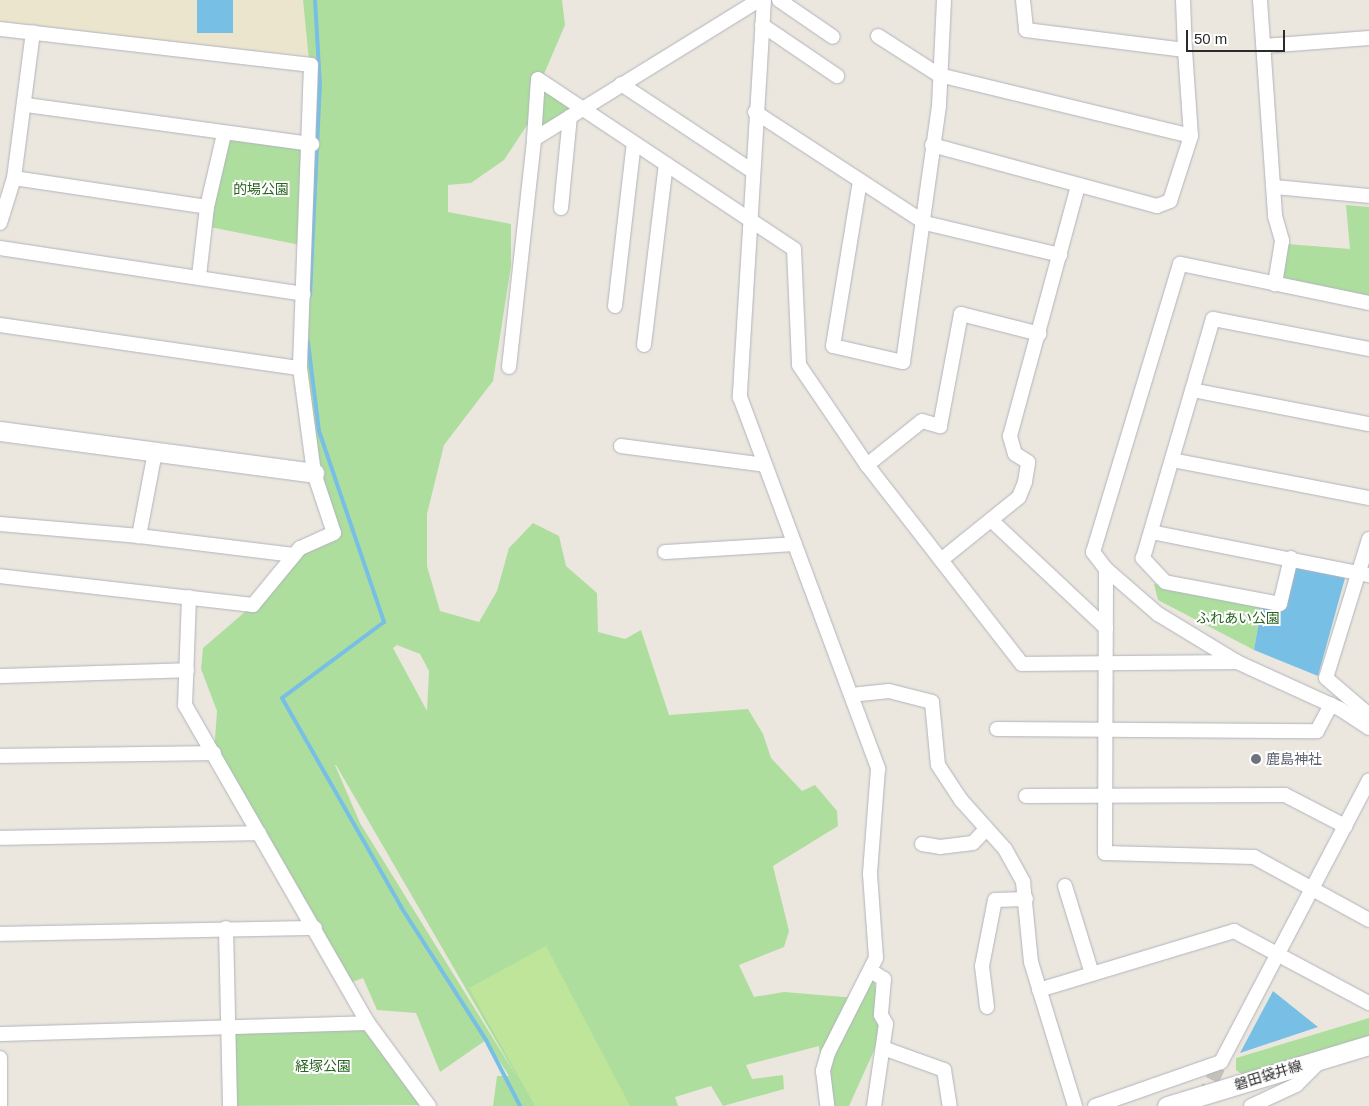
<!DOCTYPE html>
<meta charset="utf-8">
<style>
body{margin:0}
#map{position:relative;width:1369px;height:1106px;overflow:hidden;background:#ebe7de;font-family:Helvetica,"Noto Sans JP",sans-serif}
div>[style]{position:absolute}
.education>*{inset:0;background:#ece5ce}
.green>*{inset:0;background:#aede9e}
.pitch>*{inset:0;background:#bfe59b}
.water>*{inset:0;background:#78bfe6;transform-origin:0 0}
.stream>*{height:4px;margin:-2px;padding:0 2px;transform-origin:2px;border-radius:2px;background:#78bfe6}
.street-tunnel>*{height:14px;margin-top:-7px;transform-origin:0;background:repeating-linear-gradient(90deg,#c5c1ba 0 14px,transparent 0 21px)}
.roads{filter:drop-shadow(0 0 1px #b1b3bd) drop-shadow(0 0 1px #b1b3bd)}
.street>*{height:14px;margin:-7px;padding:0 7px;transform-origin:7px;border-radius:7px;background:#fff}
.secondary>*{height:19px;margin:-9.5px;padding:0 9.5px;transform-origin:9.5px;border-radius:9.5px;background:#fff}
.dots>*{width:14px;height:14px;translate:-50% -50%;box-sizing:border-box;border:2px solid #fff;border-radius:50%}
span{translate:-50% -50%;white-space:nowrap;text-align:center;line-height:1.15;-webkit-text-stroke:4px #fff;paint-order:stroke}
.park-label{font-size:14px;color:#28631f}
.worship-label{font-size:14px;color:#5b616d}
.left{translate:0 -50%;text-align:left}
.street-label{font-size:14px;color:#2b2b2b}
.scale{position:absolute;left:1186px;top:30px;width:99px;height:22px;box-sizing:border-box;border:2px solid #2b2b2b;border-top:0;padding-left:6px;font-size:15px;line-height:18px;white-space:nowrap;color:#2b2b2b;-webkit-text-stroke:4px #fff;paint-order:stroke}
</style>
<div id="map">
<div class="education">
<i style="clip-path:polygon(0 0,303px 0,309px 56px,0 29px)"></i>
</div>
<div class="green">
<i style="clip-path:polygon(evenodd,303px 0,562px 0,565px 25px,541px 81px,581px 109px,534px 133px,535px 113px,504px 160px,471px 183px,448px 185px,448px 212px,511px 224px,511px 266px,493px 381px,444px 445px,427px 514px,427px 566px,440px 611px,479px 622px,497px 591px,509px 548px,533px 523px,559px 536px,566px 566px,597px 593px,598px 632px,625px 639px,641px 630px,669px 715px,748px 709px,763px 734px,771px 758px,802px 791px,815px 785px,837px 811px,838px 826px,773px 866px,789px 931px,784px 947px,739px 965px,754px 997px,784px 992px,856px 998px,871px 971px,886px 1024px,849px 1106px,827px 1106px,819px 1046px,746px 1065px,752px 1079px,783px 1075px,784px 1089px,723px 1106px,711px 1086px,675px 1097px,678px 1106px,493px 1106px,497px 1076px,509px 1076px,486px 1040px,440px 1072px,416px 1013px,377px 1010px,363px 978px,347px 984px,214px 753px,217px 711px,201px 669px,203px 648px,253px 605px,300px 549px,334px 533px,318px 486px,300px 368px,305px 246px,205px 226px,224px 134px,317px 141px,303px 0,397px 645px,420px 654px,429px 671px,427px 711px,393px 648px,397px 645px,303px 0,335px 765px,336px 765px,517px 1077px,360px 823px,335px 765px)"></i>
<i style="clip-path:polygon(1346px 205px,1369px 207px,1369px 299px,1276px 279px,1287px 244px,1350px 249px)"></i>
<i style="clip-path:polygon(1154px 584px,1262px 600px,1254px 650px,1158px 600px)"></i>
<i style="clip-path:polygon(1369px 1018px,1369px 1045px,1251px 1081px,1236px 1070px,1236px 1058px)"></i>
<i style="clip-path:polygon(228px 1029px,366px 1029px,419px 1105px,230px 1106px)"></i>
</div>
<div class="pitch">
<i style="clip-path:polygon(546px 946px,630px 1106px,535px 1106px,469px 988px)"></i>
</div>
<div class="water">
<i style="left:197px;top:0;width:36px;height:33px"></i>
<i style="clip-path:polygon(1300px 566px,1345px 578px,1318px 676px,1254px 650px,1262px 602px,1284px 606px,1293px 570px)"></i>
<i style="clip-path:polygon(1273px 991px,1318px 1027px,1240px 1053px)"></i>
</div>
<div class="stream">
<i style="left:310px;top:295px;width:209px;rotate:-87.3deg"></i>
<i style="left:320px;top:86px;width:86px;rotate:-93.3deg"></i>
<i style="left:308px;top:342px;width:90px;rotate:83deg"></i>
<i style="left:319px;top:431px;width:202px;rotate:71.2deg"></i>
<i style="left:384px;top:622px;width:127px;rotate:143.3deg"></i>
<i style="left:282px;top:698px;width:241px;rotate:60.3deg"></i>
<i style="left:401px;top:907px;width:158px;rotate:57.4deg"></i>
<i style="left:486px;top:1040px;width:74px;rotate:62.7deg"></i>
</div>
<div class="street-tunnel">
<i style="left:1203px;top:1099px;width:41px;rotate:-64.1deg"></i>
</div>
<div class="roads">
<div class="street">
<i style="left:764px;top:0;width:398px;rotate:93.5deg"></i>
<i style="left:740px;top:397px;width:397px;rotate:69.6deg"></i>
<i style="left:878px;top:769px;width:105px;rotate:94.4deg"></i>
<i style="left:870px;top:874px;width:84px;rotate:85.9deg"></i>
<i style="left:876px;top:958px;width:106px;rotate:116.8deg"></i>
<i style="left:828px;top:1053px;width:19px;rotate:106deg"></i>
<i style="left:823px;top:1071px;width:35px;rotate:83deg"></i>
<i style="left:779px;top:0;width:65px;rotate:34.4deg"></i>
<i style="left:1023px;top:0;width:30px;rotate:84deg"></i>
<i style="left:1026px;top:30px;width:160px;rotate:7.2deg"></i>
<i style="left:1185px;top:50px;width:50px;rotate:-92.3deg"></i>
<i style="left:1260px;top:0;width:217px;rotate:86deg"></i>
<i style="left:1275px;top:216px;width:26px;rotate:74deg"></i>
<i style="left:1282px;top:241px;width:44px;rotate:99.2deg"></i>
<i style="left:762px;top:25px;width:91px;rotate:34.2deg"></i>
<i style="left:0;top:29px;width:313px;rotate:6.6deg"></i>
<i style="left:311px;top:65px;width:303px;rotate:92.1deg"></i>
<i style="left:300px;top:368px;width:106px;rotate:82.4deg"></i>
<i style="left:314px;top:473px;width:63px;rotate:71.6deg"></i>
<i style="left:334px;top:533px;width:37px;rotate:156deg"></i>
<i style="left:300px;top:548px;width:74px;rotate:129.5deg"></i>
<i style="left:253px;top:605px;width:255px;rotate:-173.5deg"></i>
<i style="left:878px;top:36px;width:72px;rotate:32.6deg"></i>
<i style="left:939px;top:75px;width:259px;rotate:13.6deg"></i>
<i style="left:1191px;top:136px;width:86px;rotate:-94deg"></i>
<i style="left:1264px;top:46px;width:105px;rotate:-4.4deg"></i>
<i style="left:621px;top:84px;width:156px;rotate:33.5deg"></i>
<i style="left:26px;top:105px;width:289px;rotate:7.8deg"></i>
<i style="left:755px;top:112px;width:203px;rotate:33.1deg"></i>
<i style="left:925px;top:223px;width:139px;rotate:13.3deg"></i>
<i style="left:534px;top:139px;width:60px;rotate:-86.2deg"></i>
<i style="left:538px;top:79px;width:307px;rotate:33.6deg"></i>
<i style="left:794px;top:249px;width:116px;rotate:87.5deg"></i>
<i style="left:799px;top:365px;width:121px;rotate:55.8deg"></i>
<i style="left:867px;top:465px;width:252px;rotate:52.1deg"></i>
<i style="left:1022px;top:664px;width:215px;rotate:-0.5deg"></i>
<i style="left:932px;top:145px;width:233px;rotate:15.2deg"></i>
<i style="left:1157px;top:206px;width:14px;rotate:-21deg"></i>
<i style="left:1170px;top:201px;width:68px;rotate:-72.1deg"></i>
<i style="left:14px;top:178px;width:195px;rotate:8.5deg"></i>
<i style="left:860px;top:181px;width:167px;rotate:99.3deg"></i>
<i style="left:833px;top:346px;width:72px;rotate:12.9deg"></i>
<i style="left:903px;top:362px;width:259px;rotate:-82deg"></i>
<i style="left:939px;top:106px;width:106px;rotate:-87.3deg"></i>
<i style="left:1274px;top:187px;width:95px;rotate:5.4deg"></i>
<i style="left:561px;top:208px;width:92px;rotate:-84.4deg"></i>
<i style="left:0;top:223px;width:47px;rotate:-72.7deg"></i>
<i style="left:14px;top:178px;width:147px;rotate:-82.6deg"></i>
<i style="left:0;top:248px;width:307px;rotate:8.6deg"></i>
<i style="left:199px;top:276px;width:69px;rotate:-83.4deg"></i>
<i style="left:207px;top:207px;width:75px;rotate:-76.9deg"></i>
<i style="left:1369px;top:303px;width:193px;rotate:-168.3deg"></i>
<i style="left:1180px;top:264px;width:301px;rotate:106.8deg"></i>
<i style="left:1093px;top:552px;width:21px;rotate:53deg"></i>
<i style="left:1106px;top:569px;width:284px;rotate:90.2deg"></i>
<i style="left:1105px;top:853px;width:149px;rotate:1.5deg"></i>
<i style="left:1254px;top:857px;width:131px;rotate:28.7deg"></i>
<i style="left:615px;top:306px;width:164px;rotate:-83.4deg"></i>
<i style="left:0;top:325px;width:303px;rotate:8.2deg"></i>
<i style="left:644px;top:345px;width:182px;rotate:-83.1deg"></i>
<i style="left:509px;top:367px;width:229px;rotate:-83.7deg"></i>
<i style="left:534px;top:139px;width:264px;rotate:-31.7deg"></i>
<i style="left:1192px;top:390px;width:180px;rotate:10.9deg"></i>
<i style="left:621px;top:446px;width:145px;rotate:7.5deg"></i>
<i style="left:155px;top:452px;width:86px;rotate:100.8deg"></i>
<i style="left:139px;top:536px;width:156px;rotate:7deg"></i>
<i style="left:1172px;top:460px;width:201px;rotate:10.9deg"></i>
<i style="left:867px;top:465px;width:70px;rotate:-38.7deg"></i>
<i style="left:922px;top:421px;width:19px;rotate:16deg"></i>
<i style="left:940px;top:426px;width:114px;rotate:-79.4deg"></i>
<i style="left:961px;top:314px;width:81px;rotate:14.2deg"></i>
<i style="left:991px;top:520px;width:158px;rotate:43.2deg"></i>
<i style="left:0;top:524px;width:140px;rotate:4.9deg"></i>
<i style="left:1151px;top:532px;width:222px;rotate:11.2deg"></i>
<i style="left:1369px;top:539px;width:145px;rotate:107.2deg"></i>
<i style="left:1326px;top:678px;width:57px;rotate:40.7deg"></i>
<i style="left:665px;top:552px;width:130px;rotate:-3.5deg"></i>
<i style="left:1291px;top:558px;width:47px;rotate:103.4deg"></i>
<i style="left:1280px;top:604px;width:117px;rotate:-169.2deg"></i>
<i style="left:1165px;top:582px;width:33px;rotate:-133deg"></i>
<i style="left:1143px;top:558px;width:249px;rotate:-73.7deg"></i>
<i style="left:1213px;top:319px;width:159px;rotate:10.9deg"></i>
<i style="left:941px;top:560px;width:100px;rotate:-38.9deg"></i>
<i style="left:1019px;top:497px;width:16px;rotate:-68deg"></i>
<i style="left:1025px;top:482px;width:20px;rotate:-81deg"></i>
<i style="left:1028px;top:462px;width:15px;rotate:-148deg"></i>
<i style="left:1015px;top:454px;width:19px;rotate:-106deg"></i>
<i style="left:1010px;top:436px;width:260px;rotate:-74.8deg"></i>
<i style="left:1106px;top:569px;width:69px;rotate:40.9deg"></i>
<i style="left:1158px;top:614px;width:92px;rotate:31.3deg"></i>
<i style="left:1237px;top:662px;width:113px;rotate:24.5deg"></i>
<i style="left:1340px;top:709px;width:35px;rotate:33deg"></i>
<i style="left:189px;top:597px;width:108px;rotate:92.1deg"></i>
<i style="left:185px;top:705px;width:367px;rotate:60.1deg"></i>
<i style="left:368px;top:1023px;width:103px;rotate:53.7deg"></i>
<i style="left:0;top:676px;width:187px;rotate:-1.8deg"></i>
<i style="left:851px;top:695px;width:38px;rotate:-6deg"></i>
<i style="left:889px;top:691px;width:44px;rotate:14.3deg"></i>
<i style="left:932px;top:702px;width:63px;rotate:84.6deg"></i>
<i style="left:938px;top:765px;width:42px;rotate:56.7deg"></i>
<i style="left:961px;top:800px;width:66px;rotate:48.1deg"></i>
<i style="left:1005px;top:849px;width:38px;rotate:61deg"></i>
<i style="left:1023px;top:882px;width:80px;rotate:84.3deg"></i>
<i style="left:1031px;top:962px;width:151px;rotate:73deg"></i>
<i style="left:997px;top:729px;width:320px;rotate:0.4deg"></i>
<i style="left:1317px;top:731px;width:30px;rotate:-62deg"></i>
<i style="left:0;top:756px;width:214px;rotate:-0.8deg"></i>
<i style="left:1026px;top:796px;width:259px;rotate:-0.2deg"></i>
<i style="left:1285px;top:795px;width:68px;rotate:27.3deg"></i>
<i style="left:0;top:838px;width:259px;rotate:-1.1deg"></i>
<i style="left:922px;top:844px;width:18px;rotate:9deg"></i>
<i style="left:940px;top:847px;width:33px;rotate:-7deg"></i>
<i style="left:973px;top:843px;width:19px;rotate:-47deg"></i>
<i style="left:1065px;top:886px;width:92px;rotate:72.9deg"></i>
<i style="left:226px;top:928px;width:178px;rotate:88.7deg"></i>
<i style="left:0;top:934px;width:315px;rotate:-1.1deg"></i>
<i style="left:871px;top:971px;width:15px;rotate:32deg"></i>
<i style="left:884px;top:979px;width:36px;rotate:95deg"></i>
<i style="left:881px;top:1015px;width:10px;rotate:61deg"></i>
<i style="left:886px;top:1024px;width:83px;rotate:98.3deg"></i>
<i style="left:1039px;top:990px;width:204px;rotate:-16.8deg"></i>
<i style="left:1234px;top:931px;width:153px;rotate:28.1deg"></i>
<i style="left:987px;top:1007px;width:41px;rotate:-97deg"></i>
<i style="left:982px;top:966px;width:67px;rotate:-78.9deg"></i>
<i style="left:995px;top:900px;width:31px;rotate:-2deg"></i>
<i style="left:0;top:1034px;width:368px;rotate:-1.7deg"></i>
<i style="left:883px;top:1048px;width:65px;rotate:19.8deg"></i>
<i style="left:944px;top:1070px;width:36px;rotate:81deg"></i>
<i style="left:0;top:1058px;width:48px;rotate:90deg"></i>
<i style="left:1095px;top:1106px;width:133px;rotate:-19.2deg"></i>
<i style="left:1221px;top:1062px;width:318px;rotate:-62.3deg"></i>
<i style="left:1251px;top:1106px;width:50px;rotate:-25deg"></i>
<i style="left:1296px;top:1085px;width:35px;rotate:-45deg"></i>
</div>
<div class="secondary">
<i style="left:0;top:431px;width:317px;rotate:7.6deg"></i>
<i style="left:1167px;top:1106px;width:211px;rotate:-16.8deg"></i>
</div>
</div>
<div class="dots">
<i style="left:1256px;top:759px;background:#6b7280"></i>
</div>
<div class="park-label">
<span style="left:261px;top:189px">的場公園</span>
<span style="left:1238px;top:618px">ふれあい公園</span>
<span style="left:323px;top:1066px">経塚公園</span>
</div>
<div class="worship-label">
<span class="left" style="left:1266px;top:759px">鹿島神社</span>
</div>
<div class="street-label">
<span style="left:1268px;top:1075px;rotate:-17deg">磐田袋井線</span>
</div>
<div class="scale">50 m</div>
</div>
